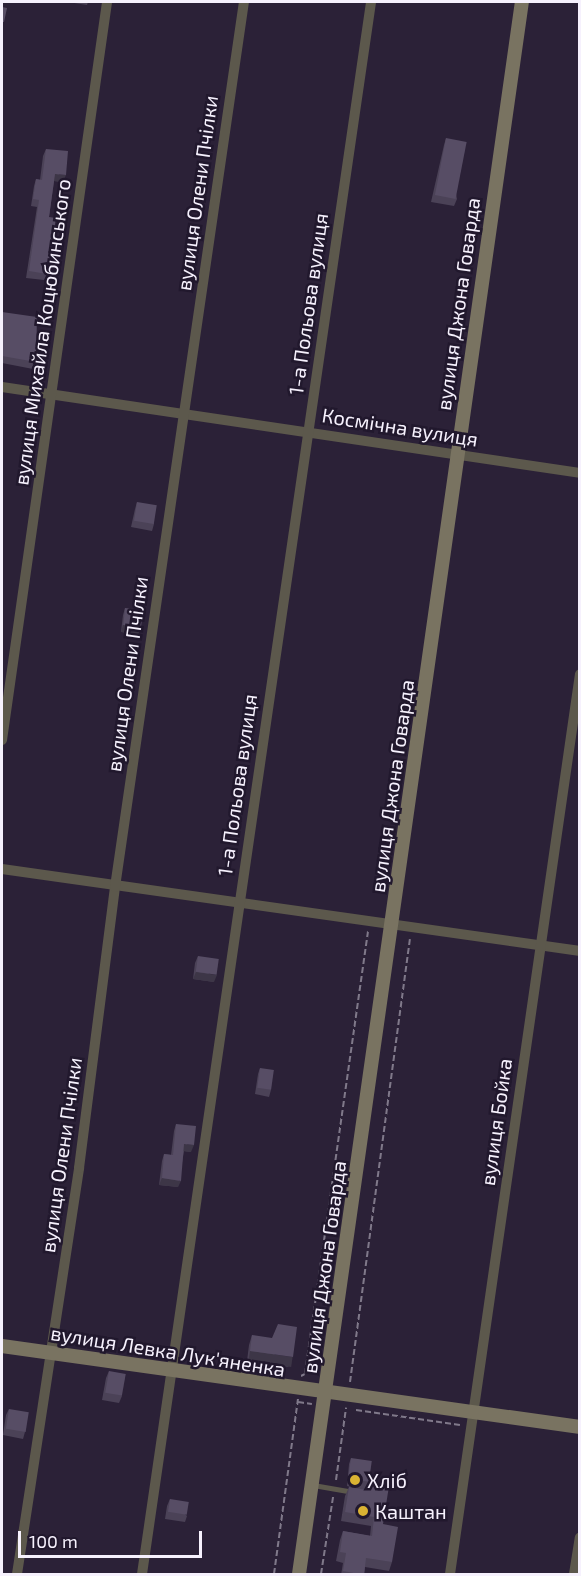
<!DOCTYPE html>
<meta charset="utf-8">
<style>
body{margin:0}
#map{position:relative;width:581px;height:1576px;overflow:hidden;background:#2b2137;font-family:"Exo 2",sans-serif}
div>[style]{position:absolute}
.path>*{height:2px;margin-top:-1px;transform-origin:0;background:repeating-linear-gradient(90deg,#80798a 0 6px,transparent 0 9px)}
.lane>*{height:5px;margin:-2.5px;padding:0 2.5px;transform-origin:2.5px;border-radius:2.5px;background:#5c584c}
.street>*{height:10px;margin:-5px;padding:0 5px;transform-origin:5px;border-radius:5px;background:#5c584c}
.secondary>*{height:14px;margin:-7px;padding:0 7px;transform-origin:7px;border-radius:7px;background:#797361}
.wall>*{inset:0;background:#4b4257}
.shaded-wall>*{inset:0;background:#3d3647;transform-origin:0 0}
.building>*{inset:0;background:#574d65;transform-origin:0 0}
.dots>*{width:16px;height:16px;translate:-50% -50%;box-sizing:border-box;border:3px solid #21182d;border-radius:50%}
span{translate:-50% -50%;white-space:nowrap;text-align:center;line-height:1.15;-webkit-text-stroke:5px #21182d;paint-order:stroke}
.street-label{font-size:20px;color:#f6f1fd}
.poi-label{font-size:20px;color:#f6f1fd}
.left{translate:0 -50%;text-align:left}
.frame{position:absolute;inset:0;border:3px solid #f6f1fd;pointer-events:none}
.scale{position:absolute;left:18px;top:1531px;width:184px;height:27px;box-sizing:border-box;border:3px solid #f6f1fd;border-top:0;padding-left:8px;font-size:18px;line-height:21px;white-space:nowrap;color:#f6f1fd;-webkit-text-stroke:4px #21182d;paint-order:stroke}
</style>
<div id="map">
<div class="path">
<i style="left:301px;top:1376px;width:4px;rotate:-27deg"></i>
<i style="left:305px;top:1374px;width:447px;rotate:-81.9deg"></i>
<i style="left:350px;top:1382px;width:447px;rotate:-82.3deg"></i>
<i style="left:298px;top:1402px;width:14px;rotate:8deg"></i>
<i style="left:356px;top:1410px;width:105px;rotate:8.2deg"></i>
<i style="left:336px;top:1480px;width:73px;rotate:-82.1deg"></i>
<i style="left:274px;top:1574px;width:177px;rotate:-82.2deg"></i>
<i style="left:321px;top:1574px;width:78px;rotate:-81.1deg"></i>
</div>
<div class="lane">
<i style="left:313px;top:1485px;width:41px;rotate:9.9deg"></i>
</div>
<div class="street">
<i style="left:2px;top:387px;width:584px;rotate:8.46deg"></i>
<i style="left:2px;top:740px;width:745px;rotate:-81.9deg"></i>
<i style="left:2px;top:869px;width:584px;rotate:8.07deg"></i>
<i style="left:17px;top:1574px;width:411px;rotate:-81.3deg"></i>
<i style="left:79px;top:1168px;width:283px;rotate:-82.7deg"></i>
<i style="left:115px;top:887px;width:894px;rotate:-81.71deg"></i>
<i style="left:142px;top:1574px;width:1589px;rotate:-81.71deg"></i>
<i style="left:450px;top:1574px;width:909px;rotate:-81.78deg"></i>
<i style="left:574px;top:1574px;width:37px;rotate:-81deg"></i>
</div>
<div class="secondary">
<i style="left:2px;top:1346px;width:584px;rotate:7.98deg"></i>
<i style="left:299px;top:1574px;width:1588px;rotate:-81.93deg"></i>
</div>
<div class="wall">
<i style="clip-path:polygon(68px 2px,88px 2px,87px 5px)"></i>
<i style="clip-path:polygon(446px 138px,457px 199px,454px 206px,431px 202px,444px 145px)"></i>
<i style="clip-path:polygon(46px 149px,63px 182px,54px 181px,49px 217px,47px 274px,44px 280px,26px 278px,37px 207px,31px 206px,34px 186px,36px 179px,40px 180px,43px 156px)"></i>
<i style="clip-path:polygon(2px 312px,36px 362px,33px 369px,2px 363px)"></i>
<i style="clip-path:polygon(137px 502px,154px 524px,152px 531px,131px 527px,135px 509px)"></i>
<i style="clip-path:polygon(125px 608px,141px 627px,138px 634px,121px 632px,123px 615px)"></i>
<i style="clip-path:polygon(198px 956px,214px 982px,193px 979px,195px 963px)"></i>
<i style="clip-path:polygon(260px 1068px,271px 1090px,269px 1097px,255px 1094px,258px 1074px)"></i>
<i style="clip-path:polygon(176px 1124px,191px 1152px,184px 1151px,178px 1187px,159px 1185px,162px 1161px,164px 1154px,171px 1155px,174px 1131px)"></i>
<i style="clip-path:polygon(252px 1335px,289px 1367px,247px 1361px,249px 1345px)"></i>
<i style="clip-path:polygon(109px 1371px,122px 1396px,119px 1403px,102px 1400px,106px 1378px)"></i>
<i style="clip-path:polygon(9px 1409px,25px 1432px,23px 1439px,3px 1435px,6px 1415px)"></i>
<i style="clip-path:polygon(351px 1458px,369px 1483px,367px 1490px,383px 1524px,392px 1562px,389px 1571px,365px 1567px,364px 1575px,341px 1575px,343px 1563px,336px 1561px,340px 1540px,343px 1531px,370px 1536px,371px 1526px,341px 1521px,345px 1496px,349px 1487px,354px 1488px,347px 1486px,349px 1464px)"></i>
<i style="clip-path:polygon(170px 1499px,187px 1516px,185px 1522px,165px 1519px,167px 1506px)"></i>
</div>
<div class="shaded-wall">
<i style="clip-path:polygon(55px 174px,66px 175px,63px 182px,53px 181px)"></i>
<i style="clip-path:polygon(123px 625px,141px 627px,138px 634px,121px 632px)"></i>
<i style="clip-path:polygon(196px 972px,217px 975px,214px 982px,193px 979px)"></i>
<i style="clip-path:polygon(184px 1144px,194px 1145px,191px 1152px,182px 1151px)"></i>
<i style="clip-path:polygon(162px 1178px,181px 1181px,178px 1187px,159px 1185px)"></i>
<i style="left:250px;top:1351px;width:43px;height:10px;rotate:8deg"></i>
</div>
<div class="building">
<i style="clip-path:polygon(2px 7px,7px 8px,4px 22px,2px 22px)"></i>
<i style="left:446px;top:138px;width:21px;height:58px;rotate:11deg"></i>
<i style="clip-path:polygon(46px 149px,68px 151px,66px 175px,55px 174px,49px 217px,56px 218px,47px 274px,29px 271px,39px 200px,33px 199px,36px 179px,42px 180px)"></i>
<i style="clip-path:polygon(2px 312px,37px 317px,36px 362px,2px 356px)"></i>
<i style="left:137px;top:502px;width:20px;height:19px;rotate:9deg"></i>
<i style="left:125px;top:608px;width:18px;height:17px;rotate:6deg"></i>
<i style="left:198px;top:956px;width:21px;height:16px;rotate:8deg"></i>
<i style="left:260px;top:1068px;width:14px;height:20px;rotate:8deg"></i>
<i style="clip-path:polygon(176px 1124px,196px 1126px,194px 1145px,184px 1144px,181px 1181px,162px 1178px,164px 1154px,173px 1155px)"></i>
<i style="clip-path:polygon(278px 1324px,297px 1327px,293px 1357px,250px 1351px,252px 1335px,272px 1338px)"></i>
<i style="left:109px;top:1371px;width:17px;height:22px;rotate:10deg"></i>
<i style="left:9px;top:1409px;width:20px;height:20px;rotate:9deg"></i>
<i style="left:351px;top:1458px;width:21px;height:21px;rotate:8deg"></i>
<i style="clip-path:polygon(372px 1483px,389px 1486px,383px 1524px,398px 1527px,392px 1562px,366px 1558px,364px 1575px,343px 1571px,346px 1553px,340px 1552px,343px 1531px,372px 1536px,374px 1517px,345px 1512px,349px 1487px,367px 1490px)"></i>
<i style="left:170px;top:1499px;width:19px;height:13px;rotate:9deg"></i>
</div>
<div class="dots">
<i style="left:355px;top:1480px;background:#dab333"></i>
<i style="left:363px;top:1511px;background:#dab333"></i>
</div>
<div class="street-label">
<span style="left:197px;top:193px;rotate:-82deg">вулиця Олени Пчілки</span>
<span style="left:308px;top:304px;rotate:-82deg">1-а Польова вулиця</span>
<span style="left:458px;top:304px;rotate:-82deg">вулиця Джона Говарда</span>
<span style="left:42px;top:332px;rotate:-82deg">вулиця Михайла Коцюбинського</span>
<span style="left:400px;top:427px;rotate:9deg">Космічна вулиця</span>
<span style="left:127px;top:674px;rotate:-82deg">вулиця Олени Пчілки</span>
<span style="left:237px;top:785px;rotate:-82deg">1-а Польова вулиця</span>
<span style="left:392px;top:786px;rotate:-82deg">вулиця Джона Говарда</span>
<span style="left:496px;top:1122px;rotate:-82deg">вулиця Бойка</span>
<span style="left:61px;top:1155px;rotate:-82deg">вулиця Олени Пчілки</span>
<span style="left:324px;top:1267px;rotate:-82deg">вулиця Джона Говарда</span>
<span style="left:168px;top:1351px;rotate:9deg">вулиця Левка Лук'яненка</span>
</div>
<div class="poi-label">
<span class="left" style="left:367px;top:1480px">Хліб</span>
<span class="left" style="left:375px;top:1511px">Каштан</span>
</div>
<div class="frame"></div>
<div class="scale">100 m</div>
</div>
